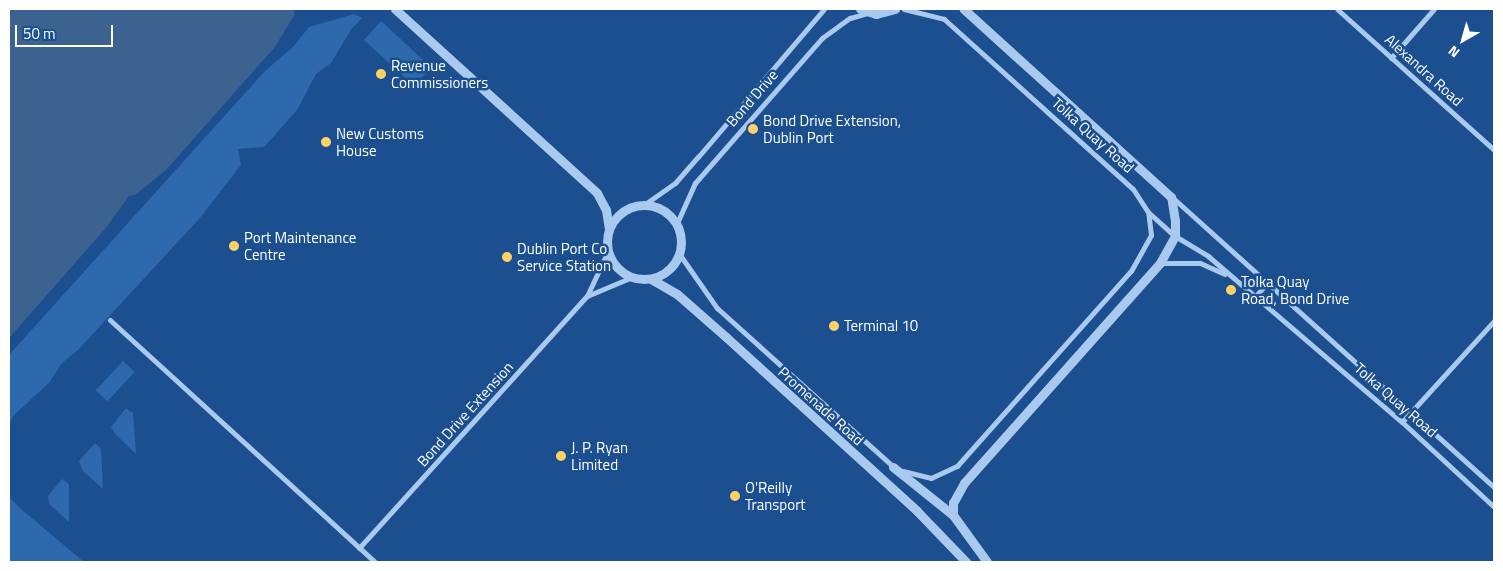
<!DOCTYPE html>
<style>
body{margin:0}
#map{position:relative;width:1503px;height:571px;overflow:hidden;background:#1b4f8f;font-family:"Titillium Web",sans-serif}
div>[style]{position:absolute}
.green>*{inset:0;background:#2e69ad;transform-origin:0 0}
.water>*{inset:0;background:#3c6290}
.minor>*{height:5px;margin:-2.5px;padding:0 2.5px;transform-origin:2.5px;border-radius:2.5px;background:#a9c9ee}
.tertiary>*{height:9px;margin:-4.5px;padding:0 4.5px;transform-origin:4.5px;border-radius:4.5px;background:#a9c9ee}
.tertiary>.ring{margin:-4.5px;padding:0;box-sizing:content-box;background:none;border:9px solid #a9c9ee;border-radius:50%}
.dots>*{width:14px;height:14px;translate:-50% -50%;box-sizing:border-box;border:2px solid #1b4f8f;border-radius:50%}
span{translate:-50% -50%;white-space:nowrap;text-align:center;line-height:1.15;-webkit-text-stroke:5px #1b4f8f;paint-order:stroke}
.poi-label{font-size:15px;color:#fff}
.left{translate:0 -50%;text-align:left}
.street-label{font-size:15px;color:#fff}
.frame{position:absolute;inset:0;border:10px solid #fff;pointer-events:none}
.north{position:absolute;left:1438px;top:15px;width:50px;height:50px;-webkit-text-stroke:4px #1b4f8f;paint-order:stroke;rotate:218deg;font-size:14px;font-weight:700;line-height:20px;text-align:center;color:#fff}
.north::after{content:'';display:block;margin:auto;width:18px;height:22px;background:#fff;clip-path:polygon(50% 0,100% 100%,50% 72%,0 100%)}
.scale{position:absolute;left:15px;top:25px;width:98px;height:22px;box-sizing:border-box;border:2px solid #fff;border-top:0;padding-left:6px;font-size:15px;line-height:18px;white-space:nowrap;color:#fff;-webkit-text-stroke:4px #1b4f8f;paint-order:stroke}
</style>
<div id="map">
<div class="green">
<i style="clip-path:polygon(354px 14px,362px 18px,352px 28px,331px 63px,316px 74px,297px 110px,264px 147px,238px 149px,241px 165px,199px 219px,79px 349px,62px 363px,49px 383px,13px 416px,9px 425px,9px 355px,264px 72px,293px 47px,309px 27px)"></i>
<i style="clip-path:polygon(381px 21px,422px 59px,428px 71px,414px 86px,364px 40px)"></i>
<i style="left:123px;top:361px;width:16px;height:40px;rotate:43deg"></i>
<i style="clip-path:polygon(126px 408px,133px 413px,136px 454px,115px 434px,111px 427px)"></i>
<i style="clip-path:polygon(95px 443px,101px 449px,103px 489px,83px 471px,79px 461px)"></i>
<i style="clip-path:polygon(62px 479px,69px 484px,69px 522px,49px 504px,48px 496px)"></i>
<i style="clip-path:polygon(9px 497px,21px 509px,84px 562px,9px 562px)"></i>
</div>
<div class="water">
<i style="clip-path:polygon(9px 9px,294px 9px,294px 16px,274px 48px,166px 170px,135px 195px,129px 196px,105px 229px,9px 338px)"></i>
</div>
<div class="minor">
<i style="left:904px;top:9px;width:41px;rotate:14deg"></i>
<i style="left:944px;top:19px;width:254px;rotate:42deg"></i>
<i style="left:1133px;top:189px;width:27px;rotate:57deg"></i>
<i style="left:1148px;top:212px;width:36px;rotate:42deg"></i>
<i style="left:1175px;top:236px;width:39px;rotate:31deg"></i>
<i style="left:1208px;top:256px;width:255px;rotate:40.6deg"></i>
<i style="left:1402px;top:422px;width:125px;rotate:42.7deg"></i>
<i style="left:1337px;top:9px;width:211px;rotate:41.9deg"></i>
<i style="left:1391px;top:58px;width:65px;rotate:-48.7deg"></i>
<i style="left:1173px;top:198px;width:432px;rotate:42deg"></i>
<i style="left:645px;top:204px;width:37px;rotate:-35deg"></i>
<i style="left:675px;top:183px;width:35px;rotate:-49deg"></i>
<i style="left:698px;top:157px;width:194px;rotate:-49.6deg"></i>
<i style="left:677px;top:223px;width:44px;rotate:-65.8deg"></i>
<i style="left:695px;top:183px;width:193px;rotate:-48.8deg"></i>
<i style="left:822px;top:38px;width:34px;rotate:-36deg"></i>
<i style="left:850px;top:18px;width:18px;rotate:-16deg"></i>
<i style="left:608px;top:251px;width:50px;rotate:115deg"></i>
<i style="left:587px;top:296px;width:49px;rotate:-22.9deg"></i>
<i style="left:680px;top:255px;width:65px;rotate:55.1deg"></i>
<i style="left:717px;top:308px;width:239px;rotate:42deg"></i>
<i style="left:1160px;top:263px;width:40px"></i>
<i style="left:1200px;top:263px;width:27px;rotate:24deg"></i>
<i style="left:1254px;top:298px;width:20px;rotate:-49deg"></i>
<i style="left:110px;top:320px;width:359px;rotate:42.4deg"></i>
<i style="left:1402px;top:422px;width:137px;rotate:-47.7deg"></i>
<i style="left:903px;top:471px;width:29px;rotate:14deg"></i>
<i style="left:931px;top:478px;width:29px;rotate:-25deg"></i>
<i style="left:957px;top:466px;width:261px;rotate:-48.3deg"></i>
<i style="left:1131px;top:271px;width:41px;rotate:-60.9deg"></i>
<i style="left:1151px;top:235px;width:23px;rotate:-97deg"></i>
<i style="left:359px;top:548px;width:340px;rotate:-47.9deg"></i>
</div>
<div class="tertiary">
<i style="left:395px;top:9px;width:273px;rotate:42.3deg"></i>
<i style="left:597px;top:193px;width:19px;rotate:62deg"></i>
<i style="left:606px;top:210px;width:18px;rotate:81deg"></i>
<i style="left:860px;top:9px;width:17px;rotate:17deg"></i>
<i style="left:876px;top:14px;width:20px;rotate:-15deg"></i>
<i class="ring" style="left:607px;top:205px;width:65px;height:65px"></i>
<i style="left:651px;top:279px;width:30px;rotate:30deg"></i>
<i style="left:677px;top:294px;width:65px;rotate:41.3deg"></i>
<i style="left:726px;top:337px;width:258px;rotate:42.3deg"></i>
<i style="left:917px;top:511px;width:71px;rotate:46.1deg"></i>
<i style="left:893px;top:467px;width:77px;rotate:38.7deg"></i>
<i style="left:953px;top:515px;width:58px;rotate:54.1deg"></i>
<i style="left:953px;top:515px;width:12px;rotate:-90deg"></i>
<i style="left:953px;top:503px;width:23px;rotate:-61deg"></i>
<i style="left:964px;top:483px;width:295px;rotate:-48.3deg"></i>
<i style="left:1160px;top:263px;width:31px;rotate:-61deg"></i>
<i style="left:1175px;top:236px;width:15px;rotate:-90deg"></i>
<i style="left:1175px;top:221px;width:24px;rotate:-99deg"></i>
<i style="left:1171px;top:197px;width:280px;rotate:-137.8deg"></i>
</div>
<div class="dots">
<i style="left:381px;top:74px;background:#ffd166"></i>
<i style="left:753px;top:129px;background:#ffd166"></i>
<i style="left:326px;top:142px;background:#ffd166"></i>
<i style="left:234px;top:246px;background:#ffd166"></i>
<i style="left:507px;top:257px;background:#ffd166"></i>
<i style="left:1231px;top:290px;background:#ffd166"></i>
<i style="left:834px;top:326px;background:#ffd166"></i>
<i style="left:561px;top:456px;background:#ffd166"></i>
<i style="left:735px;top:496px;background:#ffd166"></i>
</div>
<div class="poi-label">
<span class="left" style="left:391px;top:74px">Revenue<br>Commissioners</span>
<span class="left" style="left:763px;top:129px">Bond Drive Extension,<br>Dublin Port</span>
<span class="left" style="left:336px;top:142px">New Customs<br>House</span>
<span class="left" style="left:244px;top:246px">Port Maintenance<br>Centre</span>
<span class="left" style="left:517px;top:257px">Dublin Port Co<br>Service Station</span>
<span class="left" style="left:1241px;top:290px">Tolka Quay<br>Road, Bond Drive</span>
<span class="left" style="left:844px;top:326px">Terminal 10</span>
<span class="left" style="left:571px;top:456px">J. P. Ryan<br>Limited</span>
<span class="left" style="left:745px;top:496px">O'Reilly<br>Transport</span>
</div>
<div class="street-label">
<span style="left:1424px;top:70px;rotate:42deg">Alexandra Road</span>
<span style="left:752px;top:98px;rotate:-49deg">Bond Drive</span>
<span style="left:1093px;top:135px;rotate:42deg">Tolka Quay Road</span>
<span style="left:1396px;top:400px;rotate:41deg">Tolka Quay Road</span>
<span style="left:821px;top:406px;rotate:42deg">Promenade Road</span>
<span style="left:465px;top:414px;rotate:-48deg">Bond Drive Extension</span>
</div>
<div class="frame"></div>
<div class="north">N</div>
<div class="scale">50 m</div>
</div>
